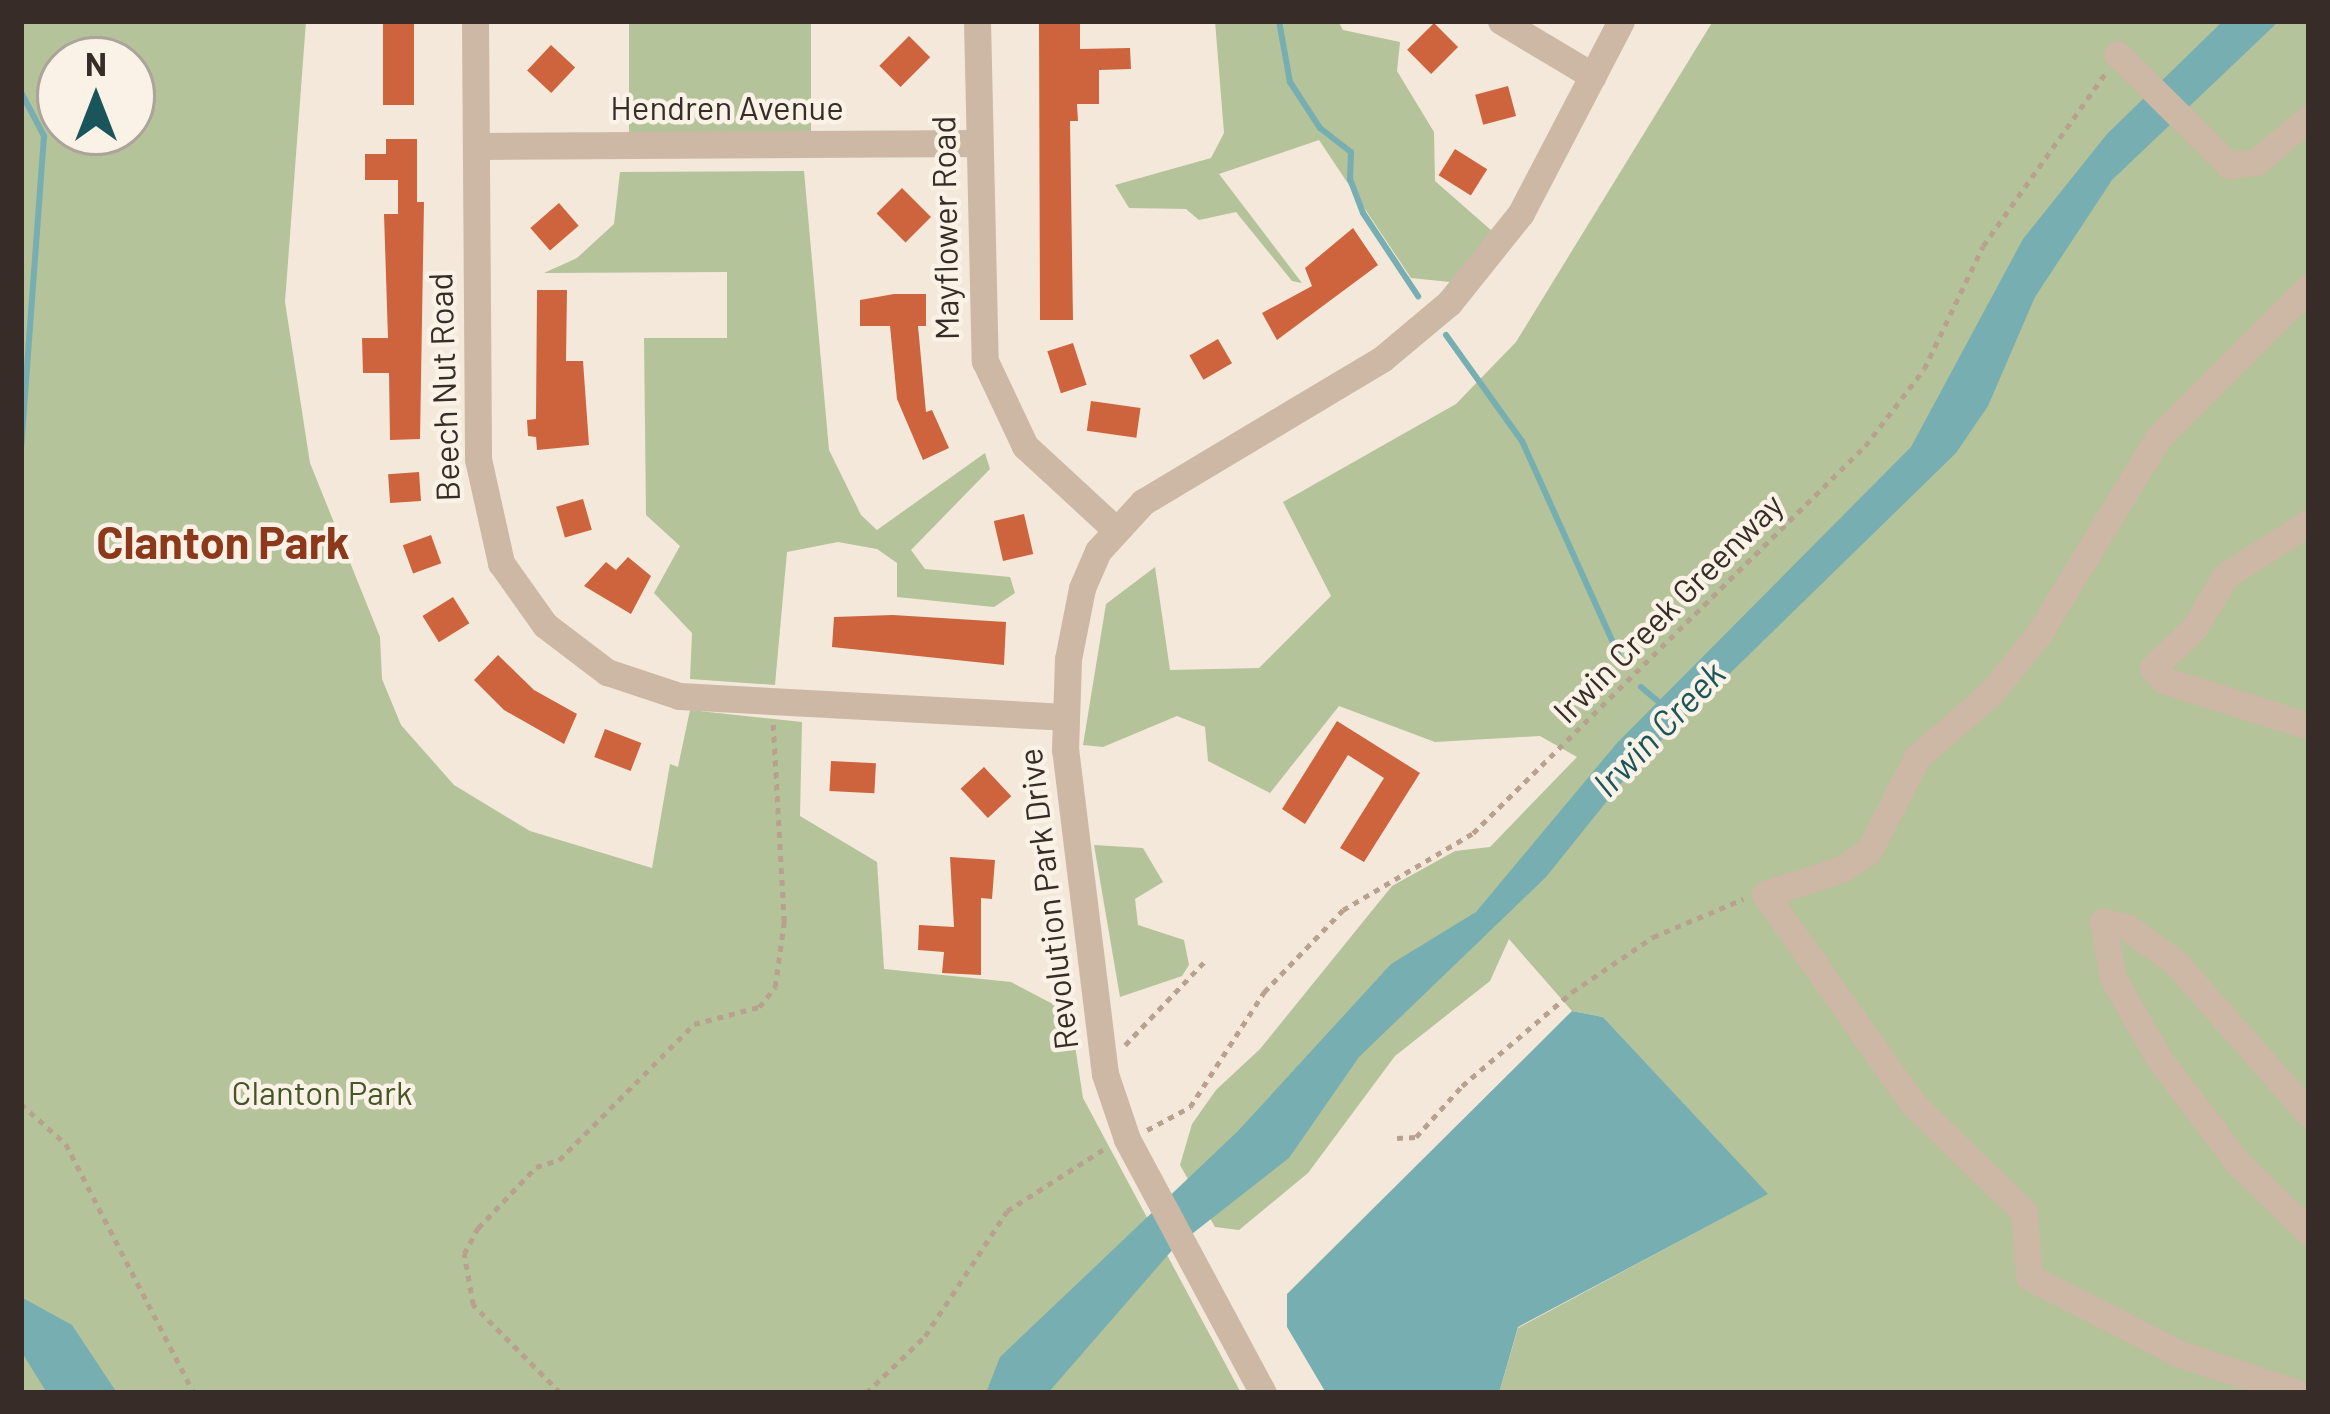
<!DOCTYPE html>
<style>
body{margin:0}
#map{position:relative;width:2330px;height:1414px;overflow:hidden;background:#f3e8da;font-family:Barlow,sans-serif}
div>[style]{position:absolute}
.green>*{inset:0;background:#b4c399;transform-origin:0 0}
.water>*{inset:0;background:#77aeb2}
.stream>*{height:6px;margin:-3px;padding:0 3px;transform-origin:3px;border-radius:3px;background:#77aeb2}
.building>*{inset:0;background:#cd643d;transform-origin:0 0}
.path>*{height:4.5px;margin-top:-2.25px;transform-origin:0;background:repeating-linear-gradient(90deg,#b8a18f 0 6px,transparent 0 12px)}
.minor>*{height:27px;margin:-13.5px;padding:0 13.5px;transform-origin:13.5px;border-radius:13.5px;background:#ccb8a5}
span{translate:-50% -50%;white-space:nowrap;text-align:center;line-height:1.15;-webkit-text-stroke:9px #faf2e6;paint-order:stroke}
.street-label{font-size:33px;color:#372c27}
.park-label{font-size:33px;color:#455729}
.water-label{font-size:36px;color:#1a555b;font-style:italic}
.district-label{font-size:45px;color:#8b381b;font-weight:700}
.frame{position:absolute;inset:0;border:24px solid #372c27;pointer-events:none}
.north{position:absolute;left:36px;top:36px;width:120px;height:120px;box-sizing:border-box;background:#faf2e6;border:3px solid #aca39a;border-radius:50%;rotate:0deg;font-size:33px;font-weight:700;line-height:48px;text-align:center;color:#372c27}
.north::after{content:'';display:block;margin:auto;width:42px;height:54px;background:#1a555b;clip-path:polygon(50% 0,100% 100%,50% 72%,0 100%)}
</style>
<div id="map">
<div class="green">
<i style="clip-path:polygon(evenodd,21px 21px,306px 21px,285px 302px,310px 463px,380px 637px,382px 679px,401px 725px,454px 785px,530px 831px,652px 868px,670px 764px,678px 767px,690px 710px,802px 722px,800px 816px,877px 862px,884px 969px,1011px 982px,1070px 1013px,1083px 1098px,1241px 1393px,21px 1393px,21px 21px,60px 60px,132px 60px,132px 132px,60px 132px,60px 60px)"></i>
<i style="left:629px;top:21px;width:182px;height:112px"></i>
<i style="clip-path:polygon(1215px 21px,1338px 21px,1343px 30px,1400px 42px,1397px 71px,1434px 132px,1435px 181px,1492px 231px,1450px 282px,1411px 278px,1319px 140px,1219px 174px,1302px 283px,1292px 281px,1236px 212px,1199px 220px,1186px 209px,1129px 208px,1115px 185px,1211px 158px,1224px 133px)"></i>
<i style="clip-path:polygon(1713px 21px,2309px 21px,2309px 1393px,1499px 1393px,1518px 1328px,1767px 1194px,1603px 1017px,1572px 1011px,1509px 939px,1490px 981px,1395px 1056px,1308px 1173px,1239px 1230px,1215px 1227px,1180px 1165px,1192px 1124px,1216px 1090px,1260px 1049px,1392px 886px,1455px 851px,1490px 847px,1577px 757px,1540px 736px,1435px 742px,1339px 706px,1270px 793px,1208px 761px,1205px 727px,1177px 716px,1103px 747px,1083px 745px,1106px 604px,1155px 567px,1170px 670px,1259px 668px,1331px 596px,1283px 502px,1456px 404px,1516px 342px)"></i>
<i style="clip-path:polygon(804px 171px,829px 450px,861px 515px,877px 530px,985px 453px,990px 469px,911px 550px,925px 569px,1010px 577px,1015px 593px,994px 607px,897px 597px,897px 563px,877px 549px,838px 542px,787px 552px,775px 685px,690px 679px,692px 633px,654px 593px,680px 546px,646px 515px,644px 338px,727px 338px,727px 272px,544px 273px,577px 258px,614px 224px,620px 172px)"></i>
<i style="clip-path:polygon(1094px 845px,1143px 848px,1163px 882px,1135px 899px,1138px 925px,1184px 940px,1189px 965px,1182px 976px,1120px 997px)"></i>
</div>
<div class="water">
<i style="clip-path:polygon(2223px 21px,2279px 21px,2112px 180px,2035px 297px,1988px 406px,1956px 453px,1636px 765px,1546px 877px,1359px 1057px,1289px 1158px,1174px 1248px,1048px 1393px,986px 1393px,1000px 1357px,1238px 1131px,1391px 964px,1476px 912px,1617px 743px,1911px 447px,2023px 239px,2107px 134px)"></i>
<i style="clip-path:polygon(1572px 1011px,1603px 1017px,1768px 1194px,1518px 1327px,1499px 1393px,1326px 1393px,1287px 1327px,1287px 1294px)"></i>
<i style="clip-path:polygon(21px 1297px,72px 1325px,117px 1393px,47px 1393px,21px 1351px)"></i>
</div>
<div class="stream">
<i style="left:1279px;top:21px;width:62px;rotate:79.8deg"></i>
<i style="left:1290px;top:82px;width:55px;rotate:56.9deg"></i>
<i style="left:1320px;top:128px;width:39px;rotate:38deg"></i>
<i style="left:1351px;top:152px;width:27px;rotate:92deg"></i>
<i style="left:1350px;top:179px;width:36px;rotate:69deg"></i>
<i style="left:1363px;top:213px;width:100px;rotate:56.5deg"></i>
<i style="left:21px;top:92px;width:50px;rotate:62.4deg"></i>
<i style="left:44px;top:136px;width:313px;rotate:94.2deg"></i>
<i style="left:1446px;top:335px;width:130px;rotate:54.4deg"></i>
<i style="left:1522px;top:441px;width:248px;rotate:65.7deg"></i>
<i style="left:1641px;top:687px;width:26px;rotate:40deg"></i>
</div>
<div class="building">
<i style="left:383px;top:21px;width:31px;height:84px"></i>
<i style="clip-path:polygon(1039px 21px,1080px 21px,1080px 49px,1130px 48px,1131px 69px,1099px 70px,1099px 104px,1077px 104px,1078px 121px,1070px 121px,1073px 320px,1040px 320px)"></i>
<i style="left:1434px;top:23px;width:34px;height:38px;rotate:45deg"></i>
<i style="left:909px;top:36px;width:30px;height:42px;rotate:45deg"></i>
<i style="left:551px;top:45px;width:33px;height:35px;rotate:43deg"></i>
<i style="left:1508px;top:86px;width:31px;height:34px;rotate:75deg"></i>
<i style="clip-path:polygon(386px 139px,417px 139px,417px 202px,424px 202px,420px 439px,390px 440px,389px 373px,363px 373px,362px 338px,388px 338px,384px 214px,398px 214px,398px 180px,365px 180px,365px 154px,386px 154px)"></i>
<i style="left:1455px;top:149px;width:38px;height:31px;rotate:32deg"></i>
<i style="left:902px;top:188px;width:41px;height:36px;rotate:45deg"></i>
<i style="left:559px;top:203px;width:30px;height:38px;rotate:49deg"></i>
<i style="clip-path:polygon(1353px 228px,1378px 265px,1277px 340px,1262px 313px,1312px 286px,1305px 268px)"></i>
<i style="clip-path:polygon(537px 290px,567px 290px,566px 361px,583px 361px,589px 445px,537px 450px,536px 437px,528px 436px,527px 420px,536px 419px)"></i>
<i style="clip-path:polygon(894px 294px,926px 294px,926px 326px,918px 326px,926px 412px,932px 410px,949px 448px,923px 460px,897px 399px,890px 326px,860px 326px,860px 300px)"></i>
<i style="left:1218px;top:339px;width:28px;height:33px;rotate:60deg"></i>
<i style="left:1073px;top:343px;width:44px;height:27px;rotate:72deg"></i>
<i style="left:1091px;top:401px;width:50px;height:30px;rotate:8deg"></i>
<i style="left:419px;top:472px;width:29px;height:31px;rotate:86deg"></i>
<i style="left:583px;top:499px;width:32px;height:28px;rotate:74deg"></i>
<i style="left:1024px;top:514px;width:41px;height:31px;rotate:77deg"></i>
<i style="left:431px;top:535px;width:30px;height:30px;rotate:70deg"></i>
<i style="clip-path:polygon(628px 557px,651px 576px,631px 614px,584px 586px,606px 562px,616px 570px)"></i>
<i style="left:453px;top:597px;width:31px;height:36px;rotate:58deg"></i>
<i style="clip-path:polygon(893px 615px,1006px 622px,1004px 665px,832px 647px,834px 617px)"></i>
<i style="clip-path:polygon(498px 655px,534px 690px,577px 714px,564px 744px,504px 710px,474px 680px)"></i>
<i style="clip-path:polygon(1337px 721px,1420px 773px,1364px 862px,1340px 848px,1384px 778px,1348px 755px,1305px 824px,1282px 809px)"></i>
<i style="left:605px;top:729px;width:39px;height:30px;rotate:21deg"></i>
<i style="left:831px;top:761px;width:45px;height:30px;rotate:3deg"></i>
<i style="left:984px;top:767px;width:40px;height:32px;rotate:47deg"></i>
<i style="clip-path:polygon(950px 857px,995px 860px,992px 899px,981px 898px,981px 975px,942px 973px,944px 952px,918px 950px,919px 925px,954px 927px)"></i>
</div>
<div class="path">
<i style="left:1125px;top:1045px;width:115px;rotate:-46.4deg"></i>
<i style="left:21px;top:1104px;width:60px;rotate:41.6deg"></i>
<i style="left:66px;top:1144px;width:280px;rotate:62.8deg"></i>
<i style="left:1147px;top:1130px;width:49px;rotate:-28.1deg"></i>
<i style="left:1190px;top:1107px;width:137px;rotate:-57.2deg"></i>
<i style="left:1264px;top:992px;width:114px;rotate:-46.1deg"></i>
<i style="left:1343px;top:910px;width:151px;rotate:-30.6deg"></i>
<i style="left:1473px;top:833px;width:551px;rotate:-44.63deg"></i>
<i style="left:1865px;top:446px;width:97px;rotate:-52.5deg"></i>
<i style="left:1924px;top:369px;width:136px;rotate:-64.4deg"></i>
<i style="left:1983px;top:246px;width:211px;rotate:-54.7deg"></i>
<i style="left:1397px;top:1138px;width:19px;rotate:-3deg"></i>
<i style="left:1416px;top:1137px;width:69px;rotate:-48deg"></i>
<i style="left:1462px;top:1086px;width:145px;rotate:-40.5deg"></i>
<i style="left:1572px;top:992px;width:98px;rotate:-34.2deg"></i>
<i style="left:1653px;top:937px;width:98px;rotate:-22.9deg"></i>
<i style="left:560px;top:1393px;width:124px;rotate:-134.7deg"></i>
<i style="left:473px;top:1305px;width:52px;rotate:-100deg"></i>
<i style="left:464px;top:1254px;width:30px;rotate:-62deg"></i>
<i style="left:478px;top:1228px;width:84px;rotate:-46.4deg"></i>
<i style="left:536px;top:1167px;width:24px;rotate:-17deg"></i>
<i style="left:559px;top:1160px;width:192px;rotate:-45.2deg"></i>
<i style="left:694px;top:1024px;width:67px;rotate:-14.7deg"></i>
<i style="left:759px;top:1007px;width:26px;rotate:-51deg"></i>
<i style="left:775px;top:987px;width:66px;rotate:-82.1deg"></i>
<i style="left:784px;top:922px;width:198px;rotate:-93.2deg"></i>
<i style="left:866px;top:1393px;width:82px;rotate:-44deg"></i>
<i style="left:925px;top:1336px;width:149px;rotate:-56.7deg"></i>
<i style="left:1007px;top:1211px;width:115px;rotate:-32.6deg"></i>
</div>
<div class="minor">
<i style="left:475px;top:21px;width:438px;rotate:89.6deg"></i>
<i style="left:478px;top:459px;width:107px;rotate:77.5deg"></i>
<i style="left:501px;top:563px;width:76px;rotate:54.6deg"></i>
<i style="left:545px;top:625px;width:78px;rotate:37.2deg"></i>
<i style="left:607px;top:672px;width:76px;rotate:18.4deg"></i>
<i style="left:679px;top:696px;width:386px;rotate:3.1deg"></i>
<i style="left:977px;top:21px;width:340px;rotate:88.7deg"></i>
<i style="left:985px;top:361px;width:94px;rotate:64.8deg"></i>
<i style="left:1025px;top:446px;width:122px;rotate:42.7deg"></i>
<i style="left:1501px;top:21px;width:107px;rotate:30.9deg"></i>
<i style="left:2117px;top:54px;width:158px;rotate:44.7deg"></i>
<i style="left:2229px;top:165px;width:27px;rotate:-6deg"></i>
<i style="left:2256px;top:162px;width:69px;rotate:-39.7deg"></i>
<i style="left:476px;top:146px;width:503px;rotate:-0.34deg"></i>
<i style="left:2309px;top:522px;width:100px;rotate:147.3deg"></i>
<i style="left:2225px;top:576px;width:59px;rotate:120.5deg"></i>
<i style="left:2195px;top:627px;width:59px;rotate:135.7deg"></i>
<i style="left:2153px;top:668px;width:16px;rotate:50deg"></i>
<i style="left:2163px;top:680px;width:153px;rotate:17.5deg"></i>
<i style="left:2309px;top:1114px;width:203px;rotate:-131.4deg"></i>
<i style="left:2175px;top:962px;width:59px;rotate:-143.9deg"></i>
<i style="left:2127px;top:927px;width:25px;rotate:-168deg"></i>
<i style="left:2103px;top:922px;width:57px;rotate:79.9deg"></i>
<i style="left:2113px;top:978px;width:93px;rotate:60.4deg"></i>
<i style="left:2159px;top:1059px;width:131px;rotate:52.8deg"></i>
<i style="left:2238px;top:1163px;width:99px;rotate:44.2deg"></i>
<i style="left:1263px;top:1393px;width:288px;rotate:-118.2deg"></i>
<i style="left:1127px;top:1139px;width:69px;rotate:-108.7deg"></i>
<i style="left:1105px;top:1074px;width:326px;rotate:-97deg"></i>
<i style="left:1065px;top:750px;width:91px;rotate:-88.1deg"></i>
<i style="left:1068px;top:659px;width:72px;rotate:-78.8deg"></i>
<i style="left:1082px;top:588px;width:40px;rotate:-66.6deg"></i>
<i style="left:1098px;top:551px;width:67px;rotate:-47.4deg"></i>
<i style="left:1143px;top:502px;width:279px;rotate:-30.9deg"></i>
<i style="left:1382px;top:359px;width:87px;rotate:-39.9deg"></i>
<i style="left:1449px;top:303px;width:115px;rotate:-51.3deg"></i>
<i style="left:1521px;top:213px;width:216px;rotate:-62.5deg"></i>
<i style="left:2298px;top:1393px;width:124px;rotate:-161.7deg"></i>
<i style="left:2180px;top:1354px;width:169px;rotate:-153deg"></i>
<i style="left:2029px;top:1277px;width:65px;rotate:-94.4deg"></i>
<i style="left:2024px;top:1212px;width:155px;rotate:-135.8deg"></i>
<i style="left:1913px;top:1104px;width:257px;rotate:-125.2deg"></i>
<i style="left:1765px;top:894px;width:81px;rotate:-18deg"></i>
<i style="left:1842px;top:869px;width:32px;rotate:-34deg"></i>
<i style="left:1869px;top:851px;width:106px;rotate:-62.9deg"></i>
<i style="left:1917px;top:757px;width:96px;rotate:-40.8deg"></i>
<i style="left:1990px;top:694px;width:76px;rotate:-50.9deg"></i>
<i style="left:2038px;top:635px;width:229px;rotate:-58.7deg"></i>
<i style="left:2157px;top:439px;width:215px;rotate:-45deg"></i>
</div>
<div class="street-label">
<span style="left:727px;top:108px">Hendren Avenue</span>
<span style="left:945px;top:228px;rotate:-91deg">Mayflower Road</span>
<span style="left:444px;top:387px;rotate:-92deg">Beech Nut Road</span>
<span style="left:1668px;top:608px;rotate:-45deg">Irwin Creek Greenway</span>
<span style="left:1048px;top:899px;rotate:-97deg">Revolution Park Drive</span>
</div>
<div class="park-label">
<span style="left:322px;top:1093px">Clanton Park</span>
</div>
<div class="water-label">
<span style="left:1658px;top:728px;rotate:-46deg">Irwin Creek</span>
</div>
<div class="district-label">
<span style="left:223px;top:542px">Clanton Park</span>
</div>
<div class="frame"></div>
<div class="north">N</div>
</div>
